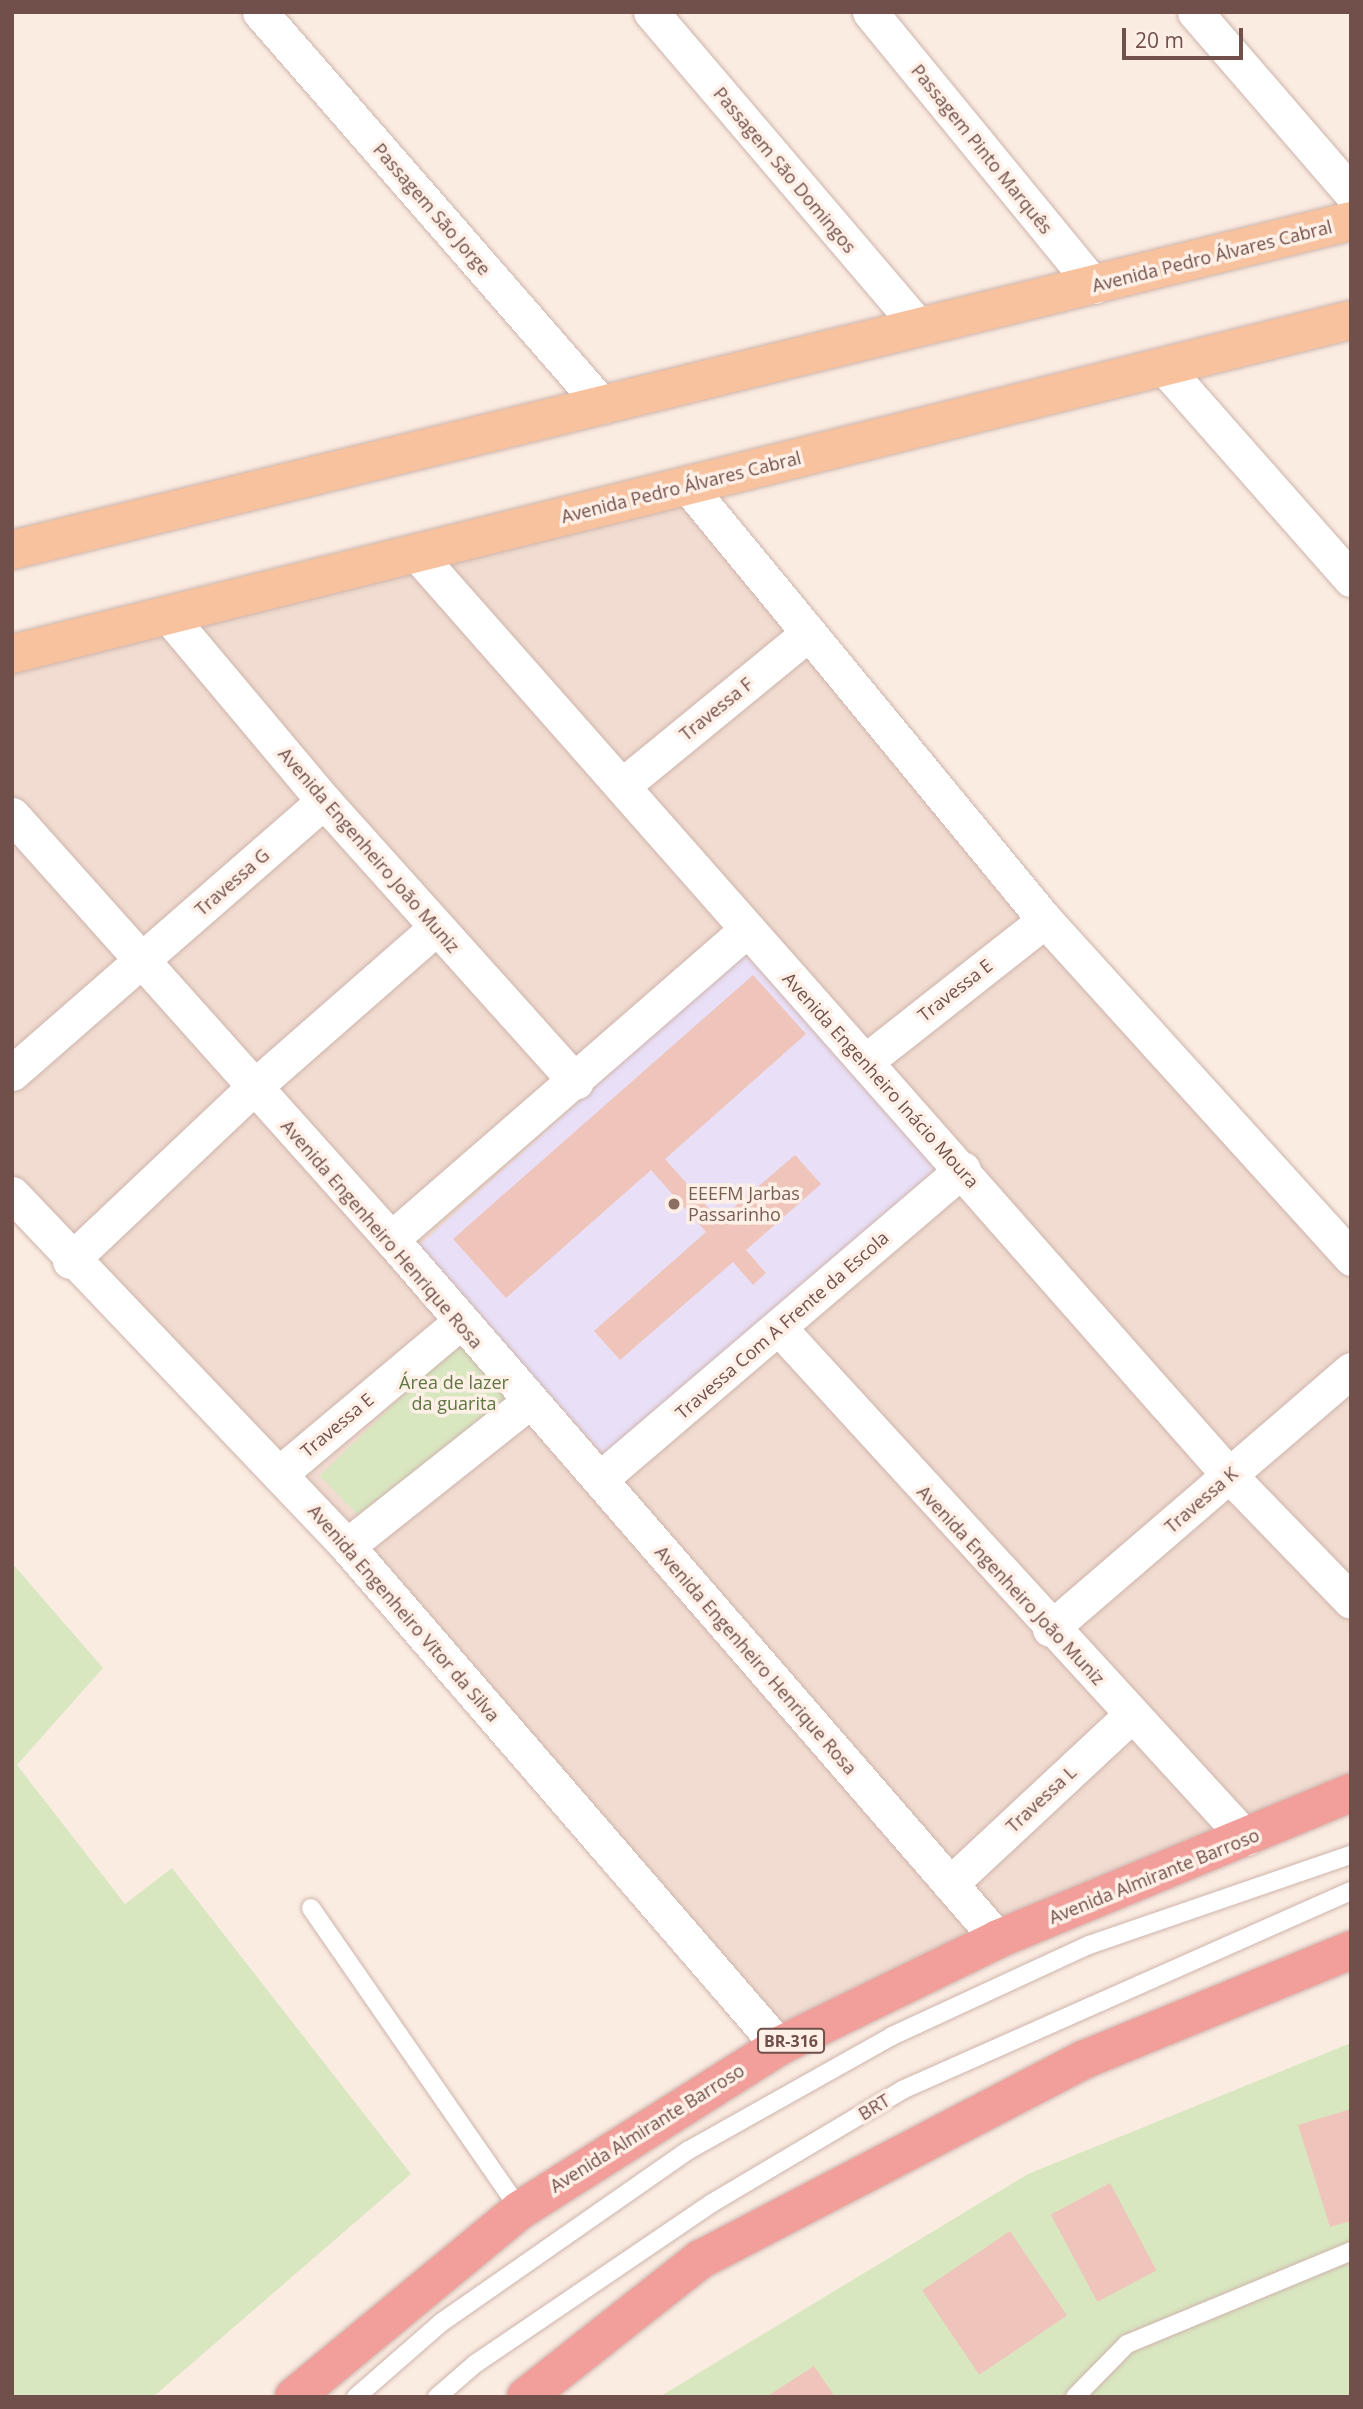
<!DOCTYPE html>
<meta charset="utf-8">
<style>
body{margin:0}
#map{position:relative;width:1363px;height:2409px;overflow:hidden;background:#fbece2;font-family:"Open Sans",sans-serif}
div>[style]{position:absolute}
.residential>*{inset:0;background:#f2dcd1}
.education>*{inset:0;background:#e9dff7;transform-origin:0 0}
.green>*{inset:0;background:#d9e7c1;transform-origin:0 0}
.building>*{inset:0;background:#efc4bb;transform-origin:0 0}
.roads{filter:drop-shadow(0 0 2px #cdb4ac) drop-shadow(0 0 2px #cdb4ac)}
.lane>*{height:18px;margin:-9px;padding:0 9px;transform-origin:9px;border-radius:9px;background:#fff}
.street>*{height:35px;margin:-17.5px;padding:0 17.5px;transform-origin:17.5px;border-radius:17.5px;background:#fff}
.primary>*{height:38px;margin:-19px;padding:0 19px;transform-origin:19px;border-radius:19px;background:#f7c29d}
.highway>*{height:38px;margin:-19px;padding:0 19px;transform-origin:19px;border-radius:19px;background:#f29f9b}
.dots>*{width:19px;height:19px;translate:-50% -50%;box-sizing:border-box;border:4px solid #fef0e7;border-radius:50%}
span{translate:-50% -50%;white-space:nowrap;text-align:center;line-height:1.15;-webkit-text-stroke:7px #fef0e7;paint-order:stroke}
.shield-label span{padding:2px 5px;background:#fef0e7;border:2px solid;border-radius:5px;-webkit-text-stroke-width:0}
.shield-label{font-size:16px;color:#714f4a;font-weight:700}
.street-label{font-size:18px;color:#714f4a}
.education-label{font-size:18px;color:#785e54}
.left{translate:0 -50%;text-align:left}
.park-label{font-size:18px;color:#5d7642}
.frame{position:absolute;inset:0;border:14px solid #714f4a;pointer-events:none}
.scale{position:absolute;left:1122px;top:28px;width:121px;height:32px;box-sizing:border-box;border:4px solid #714f4a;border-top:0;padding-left:9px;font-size:21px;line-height:24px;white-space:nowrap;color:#714f4a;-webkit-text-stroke:5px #fef0e7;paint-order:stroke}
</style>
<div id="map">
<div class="residential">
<i style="clip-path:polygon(687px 485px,1351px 1258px,1351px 1793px,779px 2046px,12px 1194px,12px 654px)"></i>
</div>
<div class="education">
<i style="left:744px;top:953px;width:288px;height:440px;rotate:48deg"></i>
</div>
<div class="green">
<i style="left:457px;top:1343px;width:74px;height:191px;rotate:46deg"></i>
<i style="clip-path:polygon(12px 1563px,103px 1668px,17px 1765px,125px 1904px,172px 1868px,411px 2174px,153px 2397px,12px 2397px)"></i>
<i style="clip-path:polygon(1351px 2043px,1351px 2397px,659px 2397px,1028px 2174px)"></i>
</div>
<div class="building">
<i style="clip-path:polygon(753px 975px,806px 1034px,665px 1159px,719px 1220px,795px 1155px,821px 1184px,746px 1250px,766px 1273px,753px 1285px,733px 1262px,620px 1360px,594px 1331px,706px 1232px,651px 1170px,506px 1298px,453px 1239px)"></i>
<i style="clip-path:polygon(1351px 2109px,1351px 2221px,1330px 2227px,1298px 2125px)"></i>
<i style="left:1110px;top:2183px;width:99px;height:67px;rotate:62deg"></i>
<i style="left:1010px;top:2231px;width:102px;height:106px;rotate:56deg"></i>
<i style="clip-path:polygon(814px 2366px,835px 2397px,766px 2397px)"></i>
</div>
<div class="roads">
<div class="lane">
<i style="left:311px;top:1908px;width:367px;rotate:55.3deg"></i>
<i style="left:356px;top:2397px;width:114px;rotate:-41.1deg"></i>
<i style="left:442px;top:2322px;width:301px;rotate:-34.9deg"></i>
<i style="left:689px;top:2150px;width:233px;rotate:-29.3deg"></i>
<i style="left:892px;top:2036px;width:217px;rotate:-24.8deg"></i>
<i style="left:1089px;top:1945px;width:277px;rotate:-19deg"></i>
<i style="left:437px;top:2397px;width:50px;rotate:-41deg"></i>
<i style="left:475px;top:2364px;width:287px;rotate:-34.2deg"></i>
<i style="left:712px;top:2203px;width:221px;rotate:-30.7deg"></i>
<i style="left:902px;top:2090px;width:491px;rotate:-23.9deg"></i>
<i style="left:1075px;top:2397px;width:74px;rotate:-45.5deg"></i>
<i style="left:1127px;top:2344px;width:243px;rotate:-22.5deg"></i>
</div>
<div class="street">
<i style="left:260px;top:12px;width:522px;rotate:48.96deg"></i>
<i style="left:651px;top:12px;width:414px;rotate:49.6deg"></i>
<i style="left:870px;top:12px;width:354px;rotate:50.7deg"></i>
<i style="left:1195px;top:12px;width:239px;rotate:49.2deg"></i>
<i style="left:1164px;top:367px;width:283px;rotate:48.6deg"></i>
<i style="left:687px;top:485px;width:563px;rotate:50.55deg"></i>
<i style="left:1045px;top:920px;width:456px;rotate:47.8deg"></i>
<i style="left:417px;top:554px;width:1228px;rotate:48.6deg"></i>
<i style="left:1229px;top:1475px;width:175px;rotate:45.9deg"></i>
<i style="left:167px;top:614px;width:244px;rotate:50deg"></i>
<i style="left:324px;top:801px;width:377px;rotate:48.1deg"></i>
<i style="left:623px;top:785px;width:240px;rotate:-39.3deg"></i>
<i style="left:12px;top:815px;width:569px;rotate:48.21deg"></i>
<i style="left:391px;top:1239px;width:927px;rotate:49.07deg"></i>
<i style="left:866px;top:1061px;width:228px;rotate:-38.2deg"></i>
<i style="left:12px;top:1073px;width:414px;rotate:-41.1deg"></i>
<i style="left:12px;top:1194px;width:486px;rotate:46.4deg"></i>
<i style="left:347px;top:1546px;width:661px;rotate:49.17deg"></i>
<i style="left:391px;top:1239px;width:469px;rotate:-41deg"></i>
<i style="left:70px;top:1261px;width:252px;rotate:-43.4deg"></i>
<i style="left:253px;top:1088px;width:243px;rotate:-41.2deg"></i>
<i style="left:780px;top:1329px;width:690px;rotate:47.53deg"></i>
<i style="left:279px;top:1474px;width:235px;rotate:-40deg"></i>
<i style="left:600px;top:1479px;width:477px;rotate:-40.5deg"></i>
<i style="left:347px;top:1546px;width:232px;rotate:-38.4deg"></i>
<i style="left:1050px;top:1629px;width:397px;rotate:-40.7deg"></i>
<i style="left:950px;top:1884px;width:248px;rotate:-43deg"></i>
</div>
<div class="primary">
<i style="left:12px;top:550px;width:1379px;rotate:-13.8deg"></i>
<i style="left:12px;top:654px;width:1380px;rotate:-14.01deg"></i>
</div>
<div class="highway">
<i style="left:294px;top:2397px;width:293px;rotate:-39.6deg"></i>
<i style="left:520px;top:2210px;width:307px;rotate:-32.3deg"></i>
<i style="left:779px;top:2046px;width:244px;rotate:-26deg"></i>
<i style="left:998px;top:1939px;width:382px;rotate:-22.5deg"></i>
<i style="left:526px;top:2397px;width:223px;rotate:-38.3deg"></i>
<i style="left:701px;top:2259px;width:431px;rotate:-27.5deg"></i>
<i style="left:1083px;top:2060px;width:290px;rotate:-22.3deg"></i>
</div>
</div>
<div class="dots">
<i style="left:674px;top:1204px;background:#8d6e63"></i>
</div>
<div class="shield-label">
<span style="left:791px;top:2041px">BR-316</span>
</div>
<div class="street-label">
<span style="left:982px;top:149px;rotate:51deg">Passagem Pinto Marquês</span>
<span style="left:785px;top:170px;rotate:50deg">Passagem São Domingos</span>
<span style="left:432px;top:209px;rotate:49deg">Passagem São Jorge</span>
<span style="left:1212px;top:256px;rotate:-14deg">Avenida Pedro Álvares Cabral</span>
<span style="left:681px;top:487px;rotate:-14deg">Avenida Pedro Álvares Cabral</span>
<span style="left:716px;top:709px;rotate:-39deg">Travessa F</span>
<span style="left:369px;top:850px;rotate:49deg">Avenida Engenheiro João Muniz</span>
<span style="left:232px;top:882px;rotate:-41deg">Travessa G</span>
<span style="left:955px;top:990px;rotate:-38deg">Travessa E</span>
<span style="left:881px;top:1080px;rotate:48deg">Avenida Engenheiro Inácio Moura</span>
<span style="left:382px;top:1234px;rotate:49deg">Avenida Engenheiro Henrique Rosa</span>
<span style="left:782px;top:1325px;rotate:-41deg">Travessa Com A Frente da Escola</span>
<span style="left:337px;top:1425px;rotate:-40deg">Travessa E</span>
<span style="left:1201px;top:1500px;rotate:-41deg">Travessa K</span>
<span style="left:1011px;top:1585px;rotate:47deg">Avenida Engenheiro João Muniz</span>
<span style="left:404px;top:1613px;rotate:49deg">Avenida Engenheiro Vitor da Silva</span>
<span style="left:756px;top:1660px;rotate:49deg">Avenida Engenheiro Henrique Rosa</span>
<span style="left:1041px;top:1799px;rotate:-43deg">Travessa L</span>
<span style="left:1154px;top:1876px;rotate:-22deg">Avenida Almirante Barroso</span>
<span style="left:874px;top:2107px;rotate:-31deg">BRT</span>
<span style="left:647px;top:2128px;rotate:-32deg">Avenida Almirante Barroso</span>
</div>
<div class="education-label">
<span class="left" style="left:688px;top:1204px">EEEFM Jarbas<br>Passarinho</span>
</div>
<div class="park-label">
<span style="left:454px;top:1393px">Área de lazer<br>da guarita</span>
</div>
<div class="frame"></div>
<div class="scale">20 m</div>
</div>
